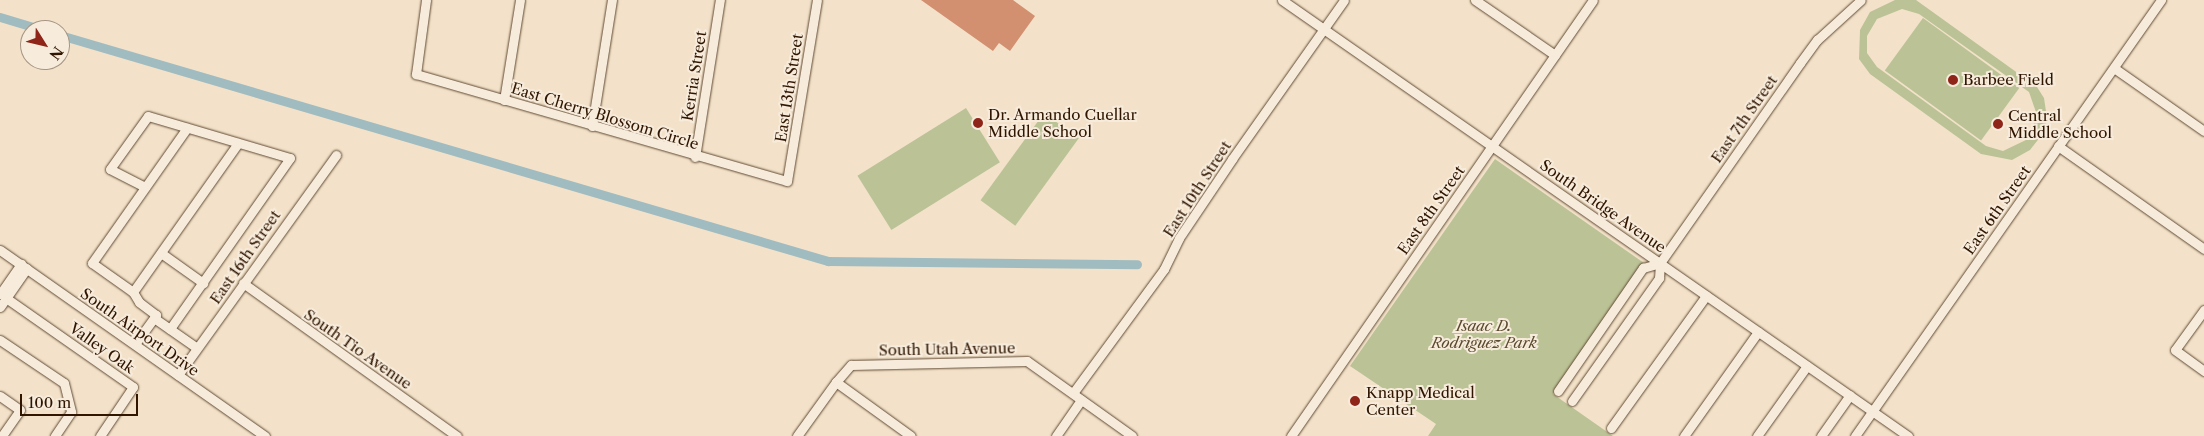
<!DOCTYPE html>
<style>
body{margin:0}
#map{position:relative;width:2204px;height:436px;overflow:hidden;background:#f3e2c9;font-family:"Libre Caslon Text",serif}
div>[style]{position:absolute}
.green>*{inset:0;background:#bbc396;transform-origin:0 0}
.canal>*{height:9px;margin:-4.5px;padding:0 4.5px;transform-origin:4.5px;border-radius:4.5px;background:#a0bcc0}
.building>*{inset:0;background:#d39071}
.roads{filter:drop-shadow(0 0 1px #614933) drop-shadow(0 0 1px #614933)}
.minor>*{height:9px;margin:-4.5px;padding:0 4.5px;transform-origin:4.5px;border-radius:4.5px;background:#f7ecdc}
.dots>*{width:14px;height:14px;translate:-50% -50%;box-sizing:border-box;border:2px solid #f7ecdc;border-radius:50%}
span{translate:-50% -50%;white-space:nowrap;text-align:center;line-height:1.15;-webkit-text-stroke:4px #f7ecdc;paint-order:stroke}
.street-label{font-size:15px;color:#301601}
.poi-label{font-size:15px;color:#301601}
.left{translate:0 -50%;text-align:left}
.park-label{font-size:15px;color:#5a4a2e;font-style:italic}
.north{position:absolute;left:20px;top:20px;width:50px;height:50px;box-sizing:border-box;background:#f7ecdc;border:1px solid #a79684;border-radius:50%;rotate:126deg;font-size:14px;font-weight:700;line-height:20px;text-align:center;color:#301601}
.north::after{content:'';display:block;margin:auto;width:18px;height:22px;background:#8f2418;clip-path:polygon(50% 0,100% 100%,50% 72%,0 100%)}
.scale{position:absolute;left:20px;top:394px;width:118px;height:22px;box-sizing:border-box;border:2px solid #301601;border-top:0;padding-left:6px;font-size:15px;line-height:18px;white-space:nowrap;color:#301601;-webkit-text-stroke:4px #f7ecdc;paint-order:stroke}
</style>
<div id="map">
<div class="green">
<i style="clip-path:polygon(evenodd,1895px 0,1916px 0,2037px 87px,2044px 98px,2047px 118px,2044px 132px,2030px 150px,2012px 160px,1981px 154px,1870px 74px,1859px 59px,1860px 30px,1870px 12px,1895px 0,1902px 9px,1919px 14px,2029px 92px,2037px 115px,2028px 139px,2003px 151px,1986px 146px,1877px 67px,1867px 53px,1867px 36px,1877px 19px,1902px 9px)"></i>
<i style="left:1923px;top:18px;width:119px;height:65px;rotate:36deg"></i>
<i style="left:966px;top:108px;width:64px;height:128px;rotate:58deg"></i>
<i style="left:1044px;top:113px;width:43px;height:108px;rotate:36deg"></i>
<i style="clip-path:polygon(1495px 159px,1644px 263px,1553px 394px,1613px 436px,1428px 436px,1436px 424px,1350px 366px)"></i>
</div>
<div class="canal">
<i style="left:0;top:17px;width:45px;rotate:16.8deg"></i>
<i style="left:60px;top:35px;width:801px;rotate:16.4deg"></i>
<i style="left:828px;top:261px;width:309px;rotate:0.6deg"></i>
</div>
<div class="building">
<i style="clip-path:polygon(921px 0,1013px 0,1035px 16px,1010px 51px,999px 43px,993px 51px)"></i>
</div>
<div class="roads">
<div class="minor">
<i style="left:426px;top:0;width:75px;rotate:97.7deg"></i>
<i style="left:416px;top:74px;width:386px;rotate:16.1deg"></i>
<i style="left:787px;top:181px;width:183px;rotate:-80.6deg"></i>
<i style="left:1282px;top:0;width:763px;rotate:34.86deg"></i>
<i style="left:1475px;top:0;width:97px;rotate:34.5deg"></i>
<i style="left:2114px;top:68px;width:110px;rotate:35deg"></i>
<i style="left:504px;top:100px;width:101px;rotate:-80.9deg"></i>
<i style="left:592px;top:126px;width:128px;rotate:-81deg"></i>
<i style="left:2058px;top:146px;width:179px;rotate:35.2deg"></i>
<i style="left:695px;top:157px;width:159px;rotate:-81deg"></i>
<i style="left:145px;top:187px;width:39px;rotate:-153deg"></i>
<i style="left:110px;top:169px;width:65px;rotate:-54.4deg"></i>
<i style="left:148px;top:116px;width:148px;rotate:16.5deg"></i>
<i style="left:290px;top:158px;width:209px;rotate:125.1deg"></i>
<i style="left:0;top:250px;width:324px;rotate:35.1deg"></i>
<i style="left:161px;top:253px;width:52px;rotate:35.5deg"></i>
<i style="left:243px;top:283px;width:263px;rotate:35.6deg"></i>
<i style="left:133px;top:292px;width:182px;rotate:-54.8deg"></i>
<i style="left:0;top:294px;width:37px;rotate:-55deg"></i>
<i style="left:6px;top:298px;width:155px;rotate:35deg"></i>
<i style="left:133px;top:387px;width:59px;rotate:124deg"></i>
<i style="left:0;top:307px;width:47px;rotate:-55.3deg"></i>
<i style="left:2204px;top:310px;width:49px;rotate:125.9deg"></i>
<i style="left:2175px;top:350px;width:36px;rotate:36deg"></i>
<i style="left:154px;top:318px;width:52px;rotate:34.9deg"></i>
<i style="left:0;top:340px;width:77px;rotate:33.9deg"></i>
<i style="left:64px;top:383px;width:30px;rotate:76deg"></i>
<i style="left:71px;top:412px;width:29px;rotate:124deg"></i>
<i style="left:135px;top:344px;width:36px;rotate:-54deg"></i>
<i style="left:156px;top:315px;width:21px;rotate:-143deg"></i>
<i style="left:139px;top:302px;width:12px;rotate:-121deg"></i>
<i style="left:133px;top:292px;width:50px;rotate:-144.7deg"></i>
<i style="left:92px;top:263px;width:165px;rotate:-54.9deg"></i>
<i style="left:178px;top:375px;width:271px;rotate:-54.3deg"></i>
<i style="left:836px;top:382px;width:23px;rotate:-49deg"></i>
<i style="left:851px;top:365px;width:176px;rotate:-1.3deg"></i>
<i style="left:1027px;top:361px;width:129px;rotate:35.5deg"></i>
<i style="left:1558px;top:391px;width:150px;rotate:-55.4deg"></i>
<i style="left:1643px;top:268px;width:18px;rotate:-16deg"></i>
<i style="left:1073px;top:393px;width:154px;rotate:-53.7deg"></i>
<i style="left:1164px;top:269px;width:34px;rotate:-64deg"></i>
<i style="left:1179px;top:238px;width:95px;rotate:-56.1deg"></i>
<i style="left:1232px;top:159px;width:194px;rotate:-54.8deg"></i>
<i style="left:0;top:396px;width:24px;rotate:35deg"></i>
<i style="left:20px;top:410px;width:32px;rotate:125deg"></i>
<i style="left:1572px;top:401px;width:151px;rotate:-54.7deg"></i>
<i style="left:1659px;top:278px;width:15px;rotate:-86deg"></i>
<i style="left:1660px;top:263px;width:244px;rotate:-55deg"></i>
<i style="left:1800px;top:63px;width:29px;rotate:-54deg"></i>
<i style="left:1817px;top:40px;width:59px;rotate:-42.3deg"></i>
<i style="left:1611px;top:428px;width:163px;rotate:-54.3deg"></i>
<i style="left:797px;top:436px;width:67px;rotate:-54.2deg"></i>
<i style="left:836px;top:382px;width:92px;rotate:35.8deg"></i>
<i style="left:1056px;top:436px;width:44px;rotate:-55.2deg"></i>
<i style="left:1291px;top:436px;width:530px;rotate:-55.29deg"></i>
<i style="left:1684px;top:436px;width:128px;rotate:-54.6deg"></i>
<i style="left:1757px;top:436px;width:86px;rotate:-54.5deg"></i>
<i style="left:1821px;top:436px;width:50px;rotate:-54.7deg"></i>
<i style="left:1855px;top:436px;width:533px;rotate:-54.94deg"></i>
</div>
</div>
<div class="dots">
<i style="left:1953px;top:80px;background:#8f2418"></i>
<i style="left:978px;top:123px;background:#8f2418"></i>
<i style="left:1998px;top:124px;background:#8f2418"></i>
<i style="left:1355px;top:401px;background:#8f2418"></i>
</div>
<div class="street-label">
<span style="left:694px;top:76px;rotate:-81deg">Kerria Street</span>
<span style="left:789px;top:88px;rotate:-81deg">East 13th Street</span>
<span style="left:605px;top:116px;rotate:17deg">East Cherry Blossom Circle</span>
<span style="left:1744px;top:119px;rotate:-55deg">East 7th Street</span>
<span style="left:1197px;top:189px;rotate:-57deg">East 10th Street</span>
<span style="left:1603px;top:206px;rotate:35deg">South Bridge Avenue</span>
<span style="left:1431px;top:210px;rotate:-55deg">East 8th Street</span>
<span style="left:1997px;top:210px;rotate:-55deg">East 6th Street</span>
<span style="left:245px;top:257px;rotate:-55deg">East 16th Street</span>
<span style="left:140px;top:332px;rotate:35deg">South Airport Drive</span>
<span style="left:102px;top:348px;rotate:35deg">Valley Oak</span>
<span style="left:358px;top:349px;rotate:35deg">South Tio Avenue</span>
<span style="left:947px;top:349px;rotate:-1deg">South Utah Avenue</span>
</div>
<div class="poi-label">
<span class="left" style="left:1963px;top:80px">Barbee Field</span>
<span class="left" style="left:988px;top:123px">Dr. Armando Cuellar<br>Middle School</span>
<span class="left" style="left:2008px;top:124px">Central<br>Middle School</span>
<span class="left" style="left:1366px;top:401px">Knapp Medical<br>Center</span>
</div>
<div class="park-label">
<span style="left:1484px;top:334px">Isaac D.<br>Rodriguez Park</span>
</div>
<div class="north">N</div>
<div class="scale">100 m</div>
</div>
